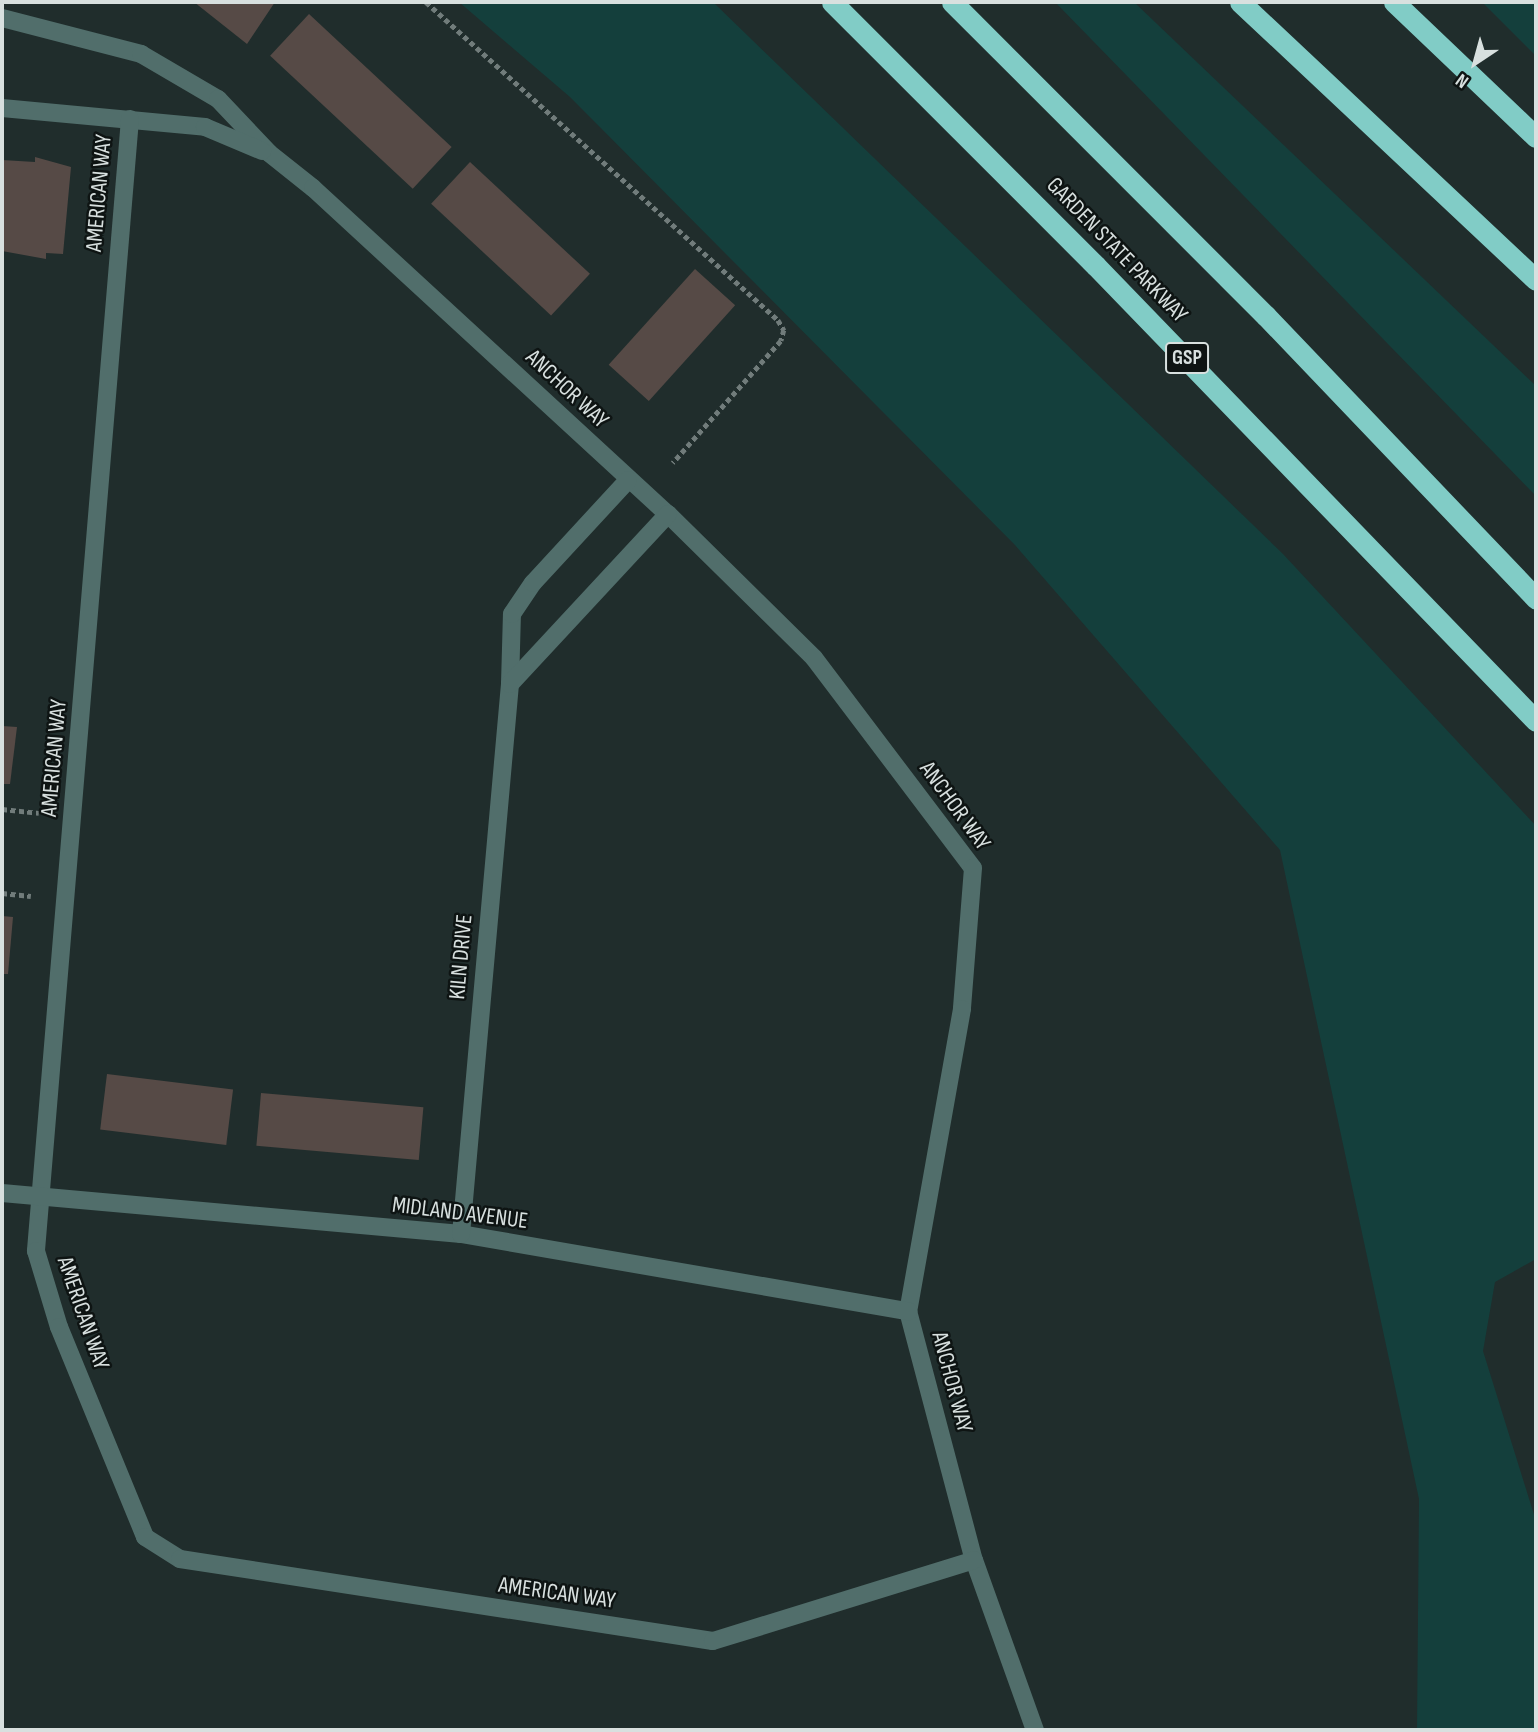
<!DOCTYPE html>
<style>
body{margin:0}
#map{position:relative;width:1538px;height:1732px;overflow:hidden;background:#202d2c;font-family:"Sofia Sans Condensed",sans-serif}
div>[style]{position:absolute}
.green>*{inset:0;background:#143f3c}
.building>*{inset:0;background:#564a46;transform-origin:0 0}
.path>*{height:4.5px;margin-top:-2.25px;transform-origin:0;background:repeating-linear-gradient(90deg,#717c7b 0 5px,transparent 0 8.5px)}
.minor>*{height:18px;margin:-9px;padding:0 9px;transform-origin:9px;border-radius:9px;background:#516e6b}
.motorway>*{height:21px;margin:-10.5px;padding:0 10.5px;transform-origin:10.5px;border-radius:10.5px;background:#81ccc6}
span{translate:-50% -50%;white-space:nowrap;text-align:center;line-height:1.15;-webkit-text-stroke:5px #0e1413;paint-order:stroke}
.shield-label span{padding:2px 5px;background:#0e1413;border:2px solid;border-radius:5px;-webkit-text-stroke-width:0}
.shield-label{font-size:21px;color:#d8e0df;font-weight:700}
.street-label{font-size:23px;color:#d8e0df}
.frame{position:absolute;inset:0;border:4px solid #d8e0df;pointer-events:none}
.north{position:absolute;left:1440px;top:28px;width:70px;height:70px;-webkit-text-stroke:5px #0e1413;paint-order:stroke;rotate:216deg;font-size:19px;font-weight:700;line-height:28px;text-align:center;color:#d8e0df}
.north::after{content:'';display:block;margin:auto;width:24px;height:32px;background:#d8e0df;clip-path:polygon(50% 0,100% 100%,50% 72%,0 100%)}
</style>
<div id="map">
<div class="green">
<i style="clip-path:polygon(459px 2px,713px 2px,1283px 554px,1536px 826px,1536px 1259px,1495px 1282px,1483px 1351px,1536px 1521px,1536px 1730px,1417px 1730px,1419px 1499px,1280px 850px,1015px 545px,570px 97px)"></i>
<i style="clip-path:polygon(1055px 2px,1134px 2px,1536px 386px,1536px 496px)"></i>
<i style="clip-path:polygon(1482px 2px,1536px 2px,1536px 56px)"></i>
</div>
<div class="building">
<i style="clip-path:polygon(194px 2px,275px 2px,247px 44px)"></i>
<i style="left:309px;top:14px;width:195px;height:57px;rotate:43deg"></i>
<i style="clip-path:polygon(35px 157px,71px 167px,63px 254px,46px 253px,46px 259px,2px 251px,2px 160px,35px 162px)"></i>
<i style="left:470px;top:162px;width:164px;height:57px;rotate:43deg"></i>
<i style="left:695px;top:269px;width:54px;height:129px;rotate:42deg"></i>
<i style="clip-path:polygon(2px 726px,17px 727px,10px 784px,2px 784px)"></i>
<i style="clip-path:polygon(2px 916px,13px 917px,8px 974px,2px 974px)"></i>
<i style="left:107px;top:1074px;width:127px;height:56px;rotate:7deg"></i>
<i style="left:261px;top:1093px;width:163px;height:53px;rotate:5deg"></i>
</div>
<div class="path">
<i style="left:426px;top:2px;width:474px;rotate:42.1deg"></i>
<i style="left:778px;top:320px;width:12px;rotate:59deg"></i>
<i style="left:784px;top:330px;width:11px;rotate:105deg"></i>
<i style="left:781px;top:341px;width:163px;rotate:131.5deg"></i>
<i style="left:2px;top:809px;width:37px;rotate:6deg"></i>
<i style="left:2px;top:893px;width:29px;rotate:6deg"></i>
</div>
<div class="minor">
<i style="left:2px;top:18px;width:144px;rotate:14.5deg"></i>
<i style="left:141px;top:54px;width:89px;rotate:30.3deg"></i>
<i style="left:218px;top:99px;width:74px;rotate:46.6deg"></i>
<i style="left:269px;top:153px;width:56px;rotate:38.5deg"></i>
<i style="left:313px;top:188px;width:482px;rotate:42.6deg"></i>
<i style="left:668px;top:514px;width:205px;rotate:44.6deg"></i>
<i style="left:814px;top:658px;width:263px;rotate:52.9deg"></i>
<i style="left:973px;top:868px;width:141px;rotate:94.5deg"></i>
<i style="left:962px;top:1009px;width:307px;rotate:100.1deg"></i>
<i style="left:908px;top:1311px;width:258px;rotate:75.2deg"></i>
<i style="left:974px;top:1560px;width:181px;rotate:70.3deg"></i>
<i style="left:2px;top:108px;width:204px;rotate:5.3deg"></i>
<i style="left:205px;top:127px;width:62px;rotate:22.8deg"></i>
<i style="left:130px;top:119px;width:1136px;rotate:94.75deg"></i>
<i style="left:36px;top:1251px;width:79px;rotate:73.2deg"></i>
<i style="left:59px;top:1327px;width:227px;rotate:67.7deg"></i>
<i style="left:145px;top:1537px;width:41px;rotate:32.2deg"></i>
<i style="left:180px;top:1559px;width:539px;rotate:8.75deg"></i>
<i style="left:713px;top:1641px;width:273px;rotate:-17.2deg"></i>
<i style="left:510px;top:684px;width:70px;rotate:-88.4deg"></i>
<i style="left:512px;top:614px;width:37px;rotate:-56deg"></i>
<i style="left:533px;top:583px;width:140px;rotate:-47.3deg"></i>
<i style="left:2px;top:1193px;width:461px;rotate:5.1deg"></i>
<i style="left:461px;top:1234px;width:454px;rotate:9.8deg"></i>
<i style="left:461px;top:1234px;width:552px;rotate:-84.91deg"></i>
<i style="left:510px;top:684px;width:232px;rotate:-47.1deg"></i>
</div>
<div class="motorway">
<i style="left:832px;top:2px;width:373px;rotate:45deg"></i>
<i style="left:1096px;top:266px;width:633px;rotate:45.96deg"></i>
<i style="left:952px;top:2px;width:444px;rotate:45deg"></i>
<i style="left:1266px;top:316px;width:391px;rotate:46.3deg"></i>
<i style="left:1240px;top:2px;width:406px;rotate:43.2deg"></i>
<i style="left:1394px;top:2px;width:196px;rotate:43.6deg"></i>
</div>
<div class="shield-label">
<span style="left:1187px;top:358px">GSP</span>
</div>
<div class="street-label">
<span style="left:99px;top:193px;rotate:-85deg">AMERICAN WAY</span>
<span style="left:1117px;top:250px;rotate:46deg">GARDEN STATE PARKWAY</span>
<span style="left:567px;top:389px;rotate:43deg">ANCHOR WAY</span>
<span style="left:54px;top:758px;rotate:-85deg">AMERICAN WAY</span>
<span style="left:955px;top:806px;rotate:54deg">ANCHOR WAY</span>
<span style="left:461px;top:957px;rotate:-85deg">KILN DRIVE</span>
<span style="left:460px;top:1213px;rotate:7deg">MIDLAND AVENUE</span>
<span style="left:83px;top:1313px;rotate:71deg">AMERICAN WAY</span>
<span style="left:952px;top:1382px;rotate:75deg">ANCHOR WAY</span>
<span style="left:557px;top:1593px;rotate:8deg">AMERICAN WAY</span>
</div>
<div class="frame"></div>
<div class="north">N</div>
</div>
